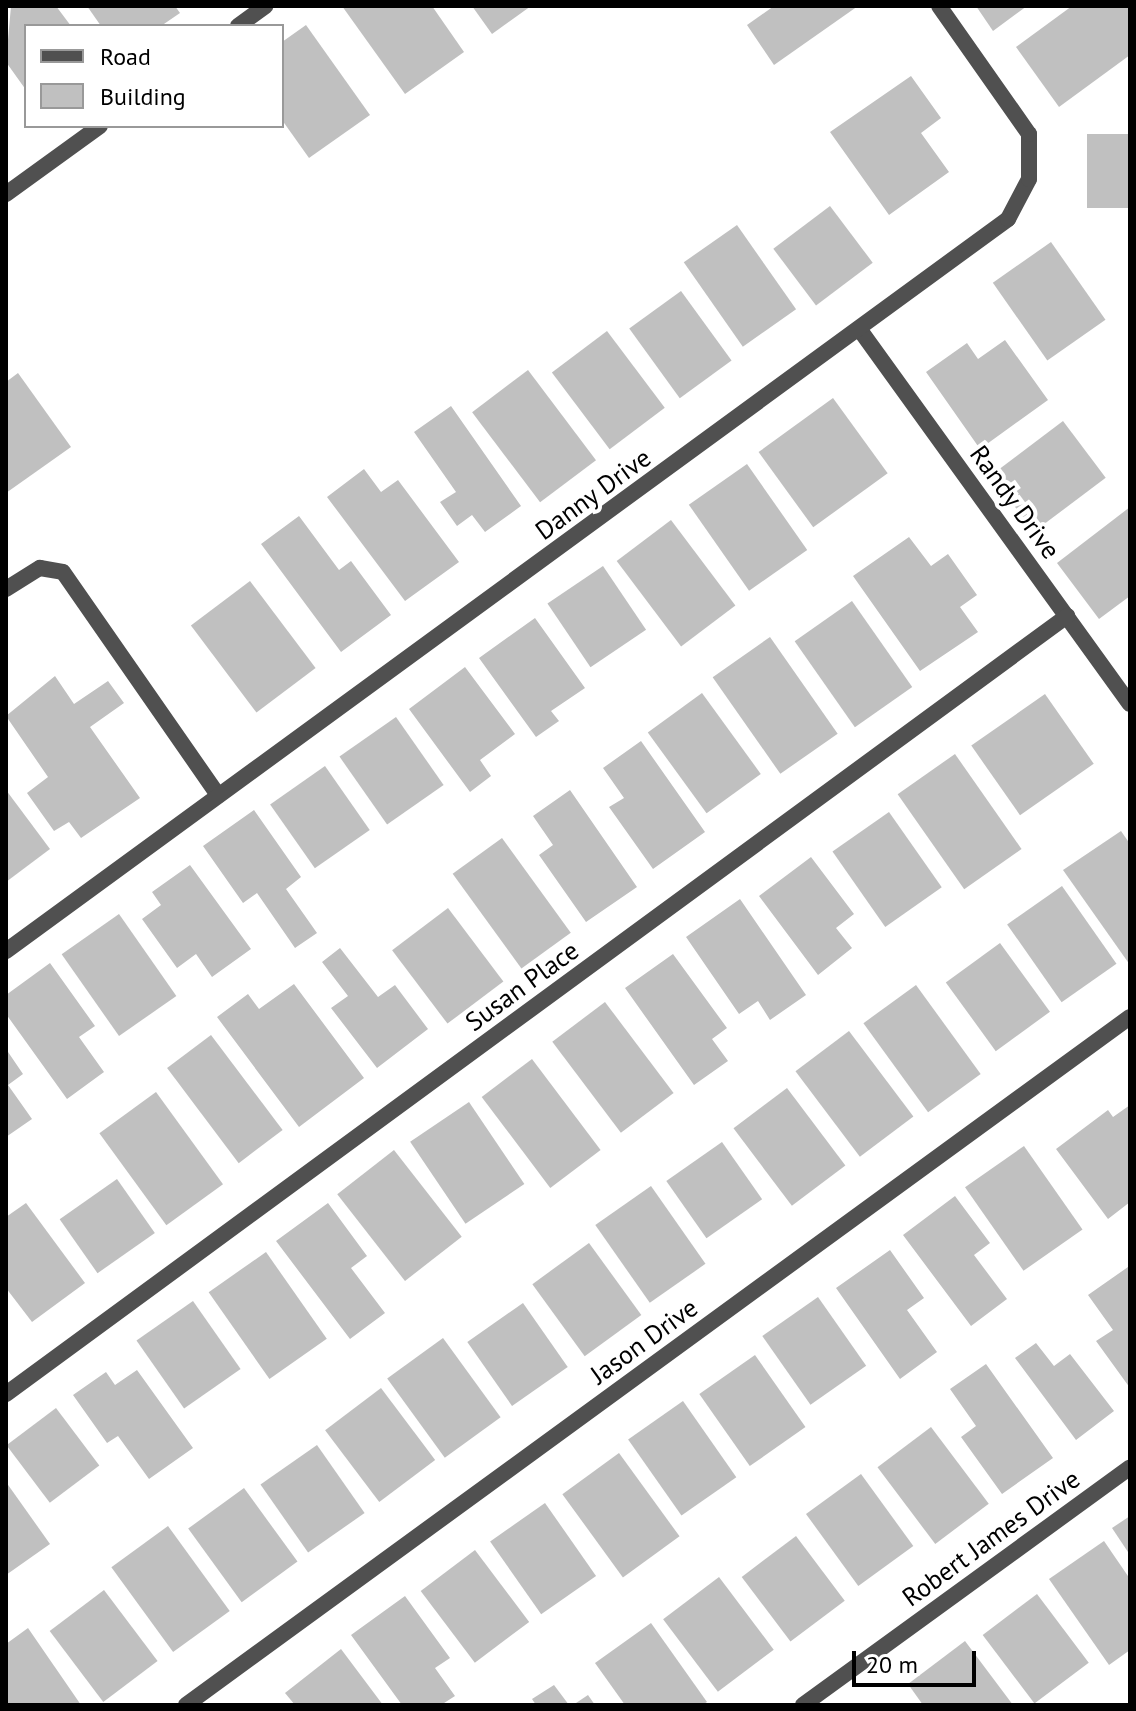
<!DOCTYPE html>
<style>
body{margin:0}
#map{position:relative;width:1136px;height:1711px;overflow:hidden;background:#fff;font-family:"PT Sans",sans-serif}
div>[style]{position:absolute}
.building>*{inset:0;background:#c0c0c0;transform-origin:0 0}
.lane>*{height:16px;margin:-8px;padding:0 8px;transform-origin:8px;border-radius:8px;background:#505050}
.street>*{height:16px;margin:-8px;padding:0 8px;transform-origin:8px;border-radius:8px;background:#505050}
span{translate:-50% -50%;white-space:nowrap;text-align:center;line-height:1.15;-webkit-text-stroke:8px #fff;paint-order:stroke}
.street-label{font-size:26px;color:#000}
.frame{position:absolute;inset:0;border:8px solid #000;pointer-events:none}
.legend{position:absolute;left:24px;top:24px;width:260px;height:104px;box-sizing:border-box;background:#fff;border:2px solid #999;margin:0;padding:10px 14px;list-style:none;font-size:24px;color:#000}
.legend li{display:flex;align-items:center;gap:16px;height:40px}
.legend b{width:40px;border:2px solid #999}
.scale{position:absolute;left:852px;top:1651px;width:124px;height:36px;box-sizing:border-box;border:4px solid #000;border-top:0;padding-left:10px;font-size:24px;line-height:28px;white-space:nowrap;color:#000;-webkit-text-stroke:6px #fff;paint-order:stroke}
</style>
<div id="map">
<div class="building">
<i style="clip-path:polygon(11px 6px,56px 6px,71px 26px,26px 26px,26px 90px,6px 62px)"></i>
<i style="clip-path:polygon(87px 6px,175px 6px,180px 13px,161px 26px,101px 26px)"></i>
<i style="clip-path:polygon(342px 6px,432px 6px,464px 52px,405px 94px)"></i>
<i style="clip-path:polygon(472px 6px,531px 6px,492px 34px)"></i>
<i style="clip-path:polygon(774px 6px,858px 6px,774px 65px,747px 25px)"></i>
<i style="clip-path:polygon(976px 6px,1027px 6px,993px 31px)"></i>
<i style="clip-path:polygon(1072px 6px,1130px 6px,1130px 55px,1059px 107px,1016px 47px)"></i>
<i style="clip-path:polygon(306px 25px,370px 115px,309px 158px,282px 120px,282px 42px)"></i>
<i style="clip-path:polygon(911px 76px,941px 118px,921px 133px,949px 172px,889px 215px,830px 132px)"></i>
<i style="left:1130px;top:134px;width:74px;height:43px;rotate:90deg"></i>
<i style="left:830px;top:206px;width:71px;height:71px;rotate:53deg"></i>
<i style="left:737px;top:225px;width:103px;height:65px;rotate:55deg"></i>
<i style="left:1051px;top:242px;width:95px;height:71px;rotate:55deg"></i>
<i style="left:681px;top:291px;width:86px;height:64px;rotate:54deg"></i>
<i style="left:607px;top:331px;width:96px;height:69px;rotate:53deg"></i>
<i style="clip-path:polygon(1005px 340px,1048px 400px,980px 449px,926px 372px,967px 343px,978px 359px)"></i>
<i style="left:528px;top:370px;width:113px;height:70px;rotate:53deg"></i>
<i style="clip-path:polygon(18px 373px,71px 447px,6px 493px,6px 382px)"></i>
<i style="left:833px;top:398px;width:93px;height:92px;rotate:54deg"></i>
<i style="clip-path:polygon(451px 406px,521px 506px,485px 532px,472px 515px,457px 526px,440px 502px,456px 492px,414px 432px)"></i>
<i style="left:1063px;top:421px;width:71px;height:90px;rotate:53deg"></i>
<i style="left:747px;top:464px;width:105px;height:71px;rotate:55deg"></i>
<i style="clip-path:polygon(364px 469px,381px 492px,398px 480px,459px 562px,405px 601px,327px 497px)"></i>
<i style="clip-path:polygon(1130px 507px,1130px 596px,1099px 619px,1057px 563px)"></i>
<i style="clip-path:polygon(299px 516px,339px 570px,351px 561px,391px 615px,341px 652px,261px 544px)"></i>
<i style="left:671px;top:520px;width:107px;height:68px;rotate:53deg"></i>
<i style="clip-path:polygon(909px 537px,931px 566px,948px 554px,977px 595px,960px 607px,978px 632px,920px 671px,853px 576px)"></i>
<i style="left:603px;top:566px;width:77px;height:67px;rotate:56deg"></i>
<i style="left:250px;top:581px;width:109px;height:74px;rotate:53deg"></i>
<i style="left:852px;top:601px;width:105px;height:70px;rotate:55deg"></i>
<i style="clip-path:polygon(535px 618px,585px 688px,551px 711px,559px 721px,536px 737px,479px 658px)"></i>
<i style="left:770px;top:637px;width:118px;height:70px;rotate:55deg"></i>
<i style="clip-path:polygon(465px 667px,515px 734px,480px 760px,491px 776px,470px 792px,409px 709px)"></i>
<i style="clip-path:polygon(55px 676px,74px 704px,108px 681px,124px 703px,90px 727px,140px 798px,81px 838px,69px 822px,54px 831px,27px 793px,48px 777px,6px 716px)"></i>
<i style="left:702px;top:693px;width:100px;height:67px;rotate:54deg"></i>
<i style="left:1045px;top:694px;width:85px;height:90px;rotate:55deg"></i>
<i style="left:396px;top:717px;width:83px;height:69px;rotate:55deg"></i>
<i style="clip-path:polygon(641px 741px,705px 832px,653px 869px,609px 807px,624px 798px,603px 768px)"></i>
<i style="left:955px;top:754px;width:116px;height:70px;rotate:55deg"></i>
<i style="left:325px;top:766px;width:78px;height:67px;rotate:55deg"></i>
<i style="clip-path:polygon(6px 790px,50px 849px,6px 882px)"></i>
<i style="clip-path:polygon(570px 790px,637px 887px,586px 922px,539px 855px,553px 845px,533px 816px)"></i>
<i style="clip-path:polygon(254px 810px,301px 877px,286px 889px,317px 933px,295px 948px,257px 893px,243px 903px,203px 846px)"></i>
<i style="left:889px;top:812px;width:92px;height:69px;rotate:55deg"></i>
<i style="clip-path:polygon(1121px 831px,1130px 844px,1130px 965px,1063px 870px)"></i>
<i style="left:502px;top:838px;width:117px;height:61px;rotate:54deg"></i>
<i style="clip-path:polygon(811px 857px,854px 914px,836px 928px,852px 948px,818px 975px,759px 896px)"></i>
<i style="clip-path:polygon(190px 865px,251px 949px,212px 977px,196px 954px,177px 968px,142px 919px,161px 905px,152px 892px)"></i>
<i style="left:1062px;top:886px;width:95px;height:67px;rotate:55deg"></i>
<i style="clip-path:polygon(740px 899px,806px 995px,770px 1020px,758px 1001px,739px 1014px,686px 937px)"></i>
<i style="left:448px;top:908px;width:92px;height:70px;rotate:53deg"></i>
<i style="left:119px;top:914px;width:100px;height:70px;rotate:55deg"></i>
<i style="left:1000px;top:943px;width:85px;height:67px;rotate:54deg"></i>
<i style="clip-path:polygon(340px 948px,378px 997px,395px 985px,428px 1029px,377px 1068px,331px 1008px,348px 996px,322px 962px)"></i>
<i style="clip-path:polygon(673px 954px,727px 1028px,712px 1039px,728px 1061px,694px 1085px,625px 988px)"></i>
<i style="clip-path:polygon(50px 963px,95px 1026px,79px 1037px,104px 1072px,67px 1099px,6px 1014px,6px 995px)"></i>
<i style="clip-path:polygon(294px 984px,364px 1078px,299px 1127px,217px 1017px,248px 994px,259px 1009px)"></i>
<i style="left:916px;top:985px;width:110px;height:65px;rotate:54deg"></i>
<i style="left:605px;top:1002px;width:114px;height:66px;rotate:53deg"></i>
<i style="left:849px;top:1031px;width:107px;height:67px;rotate:53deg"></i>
<i style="left:211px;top:1035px;width:119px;height:55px;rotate:53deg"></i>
<i style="clip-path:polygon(6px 1049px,23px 1074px,8px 1085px,32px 1119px,6px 1137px)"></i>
<i style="left:532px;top:1059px;width:114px;height:63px;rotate:53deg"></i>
<i style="left:787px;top:1088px;width:97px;height:67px;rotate:53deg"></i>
<i style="left:156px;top:1092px;width:114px;height:70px;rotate:54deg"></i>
<i style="left:469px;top:1102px;width:99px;height:71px;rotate:56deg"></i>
<i style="clip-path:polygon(1130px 1105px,1130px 1202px,1108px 1219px,1056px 1149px,1108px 1110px,1113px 1117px)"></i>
<i style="left:722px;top:1142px;width:70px;height:68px;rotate:55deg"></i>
<i style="left:1024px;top:1146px;width:102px;height:72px;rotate:55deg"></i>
<i style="left:394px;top:1150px;width:110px;height:72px;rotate:52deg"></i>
<i style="left:117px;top:1179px;width:66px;height:70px;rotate:55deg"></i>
<i style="left:651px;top:1186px;width:95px;height:68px;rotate:55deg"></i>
<i style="clip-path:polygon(955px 1196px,990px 1243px,974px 1255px,1007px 1299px,971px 1326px,903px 1235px)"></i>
<i style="clip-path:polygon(26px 1203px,85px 1283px,32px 1322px,6px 1288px,6px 1217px)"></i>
<i style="clip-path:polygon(328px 1203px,367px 1256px,351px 1268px,385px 1313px,350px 1339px,276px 1241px)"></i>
<i style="left:589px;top:1243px;width:89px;height:70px;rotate:54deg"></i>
<i style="clip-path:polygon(890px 1250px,924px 1298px,907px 1310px,937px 1352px,900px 1379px,836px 1288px)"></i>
<i style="left:266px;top:1252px;width:106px;height:70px;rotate:55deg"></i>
<i style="clip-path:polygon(1128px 1267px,1130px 1269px,1130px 1388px,1096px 1341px,1113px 1330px,1088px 1295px)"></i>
<i style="left:818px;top:1297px;width:84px;height:68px;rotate:55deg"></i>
<i style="left:193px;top:1301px;width:83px;height:69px;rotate:55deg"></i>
<i style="left:523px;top:1303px;width:78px;height:68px;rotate:55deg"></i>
<i style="left:443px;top:1338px;width:98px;height:69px;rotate:54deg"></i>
<i style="clip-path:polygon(1036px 1343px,1054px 1366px,1070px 1354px,1114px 1411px,1076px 1440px,1015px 1358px)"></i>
<i style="left:755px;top:1355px;width:88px;height:68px;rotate:55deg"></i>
<i style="clip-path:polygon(986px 1364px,1053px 1458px,1002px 1494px,961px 1437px,976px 1426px,950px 1389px)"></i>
<i style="clip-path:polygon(137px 1370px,193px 1448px,149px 1479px,118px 1436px,107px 1443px,73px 1395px,106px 1372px,115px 1385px)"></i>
<i style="left:381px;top:1388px;width:90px;height:70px;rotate:53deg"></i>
<i style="left:683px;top:1401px;width:93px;height:67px;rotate:55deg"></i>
<i style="left:56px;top:1408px;width:72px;height:62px;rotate:53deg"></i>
<i style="left:931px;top:1427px;width:96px;height:67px;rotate:53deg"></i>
<i style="left:317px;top:1445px;width:83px;height:69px;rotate:55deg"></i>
<i style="left:619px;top:1453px;width:103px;height:70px;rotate:54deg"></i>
<i style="left:861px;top:1474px;width:89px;height:68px;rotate:54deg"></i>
<i style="clip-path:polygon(6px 1482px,50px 1544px,6px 1575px)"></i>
<i style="left:244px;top:1488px;width:91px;height:69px;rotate:54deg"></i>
<i style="left:545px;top:1503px;width:89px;height:67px;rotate:55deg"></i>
<i style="clip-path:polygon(1130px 1516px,1130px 1555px,1112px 1528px)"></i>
<i style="left:168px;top:1526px;width:105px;height:70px;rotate:54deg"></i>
<i style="left:796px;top:1536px;width:81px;height:68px;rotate:53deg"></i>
<i style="clip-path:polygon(1104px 1541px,1130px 1579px,1130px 1650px,1109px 1665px,1049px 1579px)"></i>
<i style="left:475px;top:1550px;width:90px;height:68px;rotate:53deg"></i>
<i style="left:719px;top:1577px;width:91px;height:70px;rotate:53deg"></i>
<i style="left:104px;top:1590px;width:89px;height:68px;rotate:53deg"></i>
<i style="left:1037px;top:1594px;width:86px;height:68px;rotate:53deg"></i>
<i style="clip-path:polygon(405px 1596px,450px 1658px,435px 1668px,455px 1696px,441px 1705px,402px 1705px,351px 1635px)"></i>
<i style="clip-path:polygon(651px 1623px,707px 1702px,702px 1705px,625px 1705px,595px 1663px)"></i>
<i style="clip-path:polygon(28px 1628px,81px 1705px,6px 1705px,6px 1644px)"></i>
<i style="clip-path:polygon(965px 1641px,1013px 1705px,923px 1705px,908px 1684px)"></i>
<i style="clip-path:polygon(341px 1649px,383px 1705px,295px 1705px,285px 1693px)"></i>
<i style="clip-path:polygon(554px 1685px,569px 1705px,536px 1705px,532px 1699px)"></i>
<i style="clip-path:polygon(588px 1695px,595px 1705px,573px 1705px)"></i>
</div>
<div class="lane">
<i style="left:6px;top:589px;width:40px;rotate:-32deg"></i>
<i style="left:40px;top:568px;width:23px;rotate:10deg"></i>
<i style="left:63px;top:572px;width:272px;rotate:55.2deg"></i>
</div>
<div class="street">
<i style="left:238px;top:26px;width:34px;rotate:-36deg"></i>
<i style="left:6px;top:194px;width:116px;rotate:-35.9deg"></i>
<i style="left:860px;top:330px;width:461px;rotate:54.2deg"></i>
<i style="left:6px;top:951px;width:1241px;rotate:-36.15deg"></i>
<i style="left:1008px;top:219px;width:45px;rotate:-62.3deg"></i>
<i style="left:1029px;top:179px;width:45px;rotate:-90deg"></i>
<i style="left:1029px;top:134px;width:156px;rotate:-125.1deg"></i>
<i style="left:6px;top:1394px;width:1316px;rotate:-36.25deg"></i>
<i style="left:186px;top:1705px;width:1168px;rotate:-36.09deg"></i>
<i style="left:803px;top:1705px;width:404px;rotate:-36deg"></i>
</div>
<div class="street-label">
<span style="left:593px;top:494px;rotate:-36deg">Danny Drive</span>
<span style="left:1015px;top:502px;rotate:54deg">Randy Drive</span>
<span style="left:522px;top:986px;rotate:-36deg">Susan Place</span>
<span style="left:644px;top:1341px;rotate:-36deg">Jason Drive</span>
<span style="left:991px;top:1538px;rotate:-36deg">Robert James Drive</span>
</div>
<div class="frame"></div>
<ul class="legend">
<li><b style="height:10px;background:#505050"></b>Road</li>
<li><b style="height:22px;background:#c0c0c0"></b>Building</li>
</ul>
<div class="scale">20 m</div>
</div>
